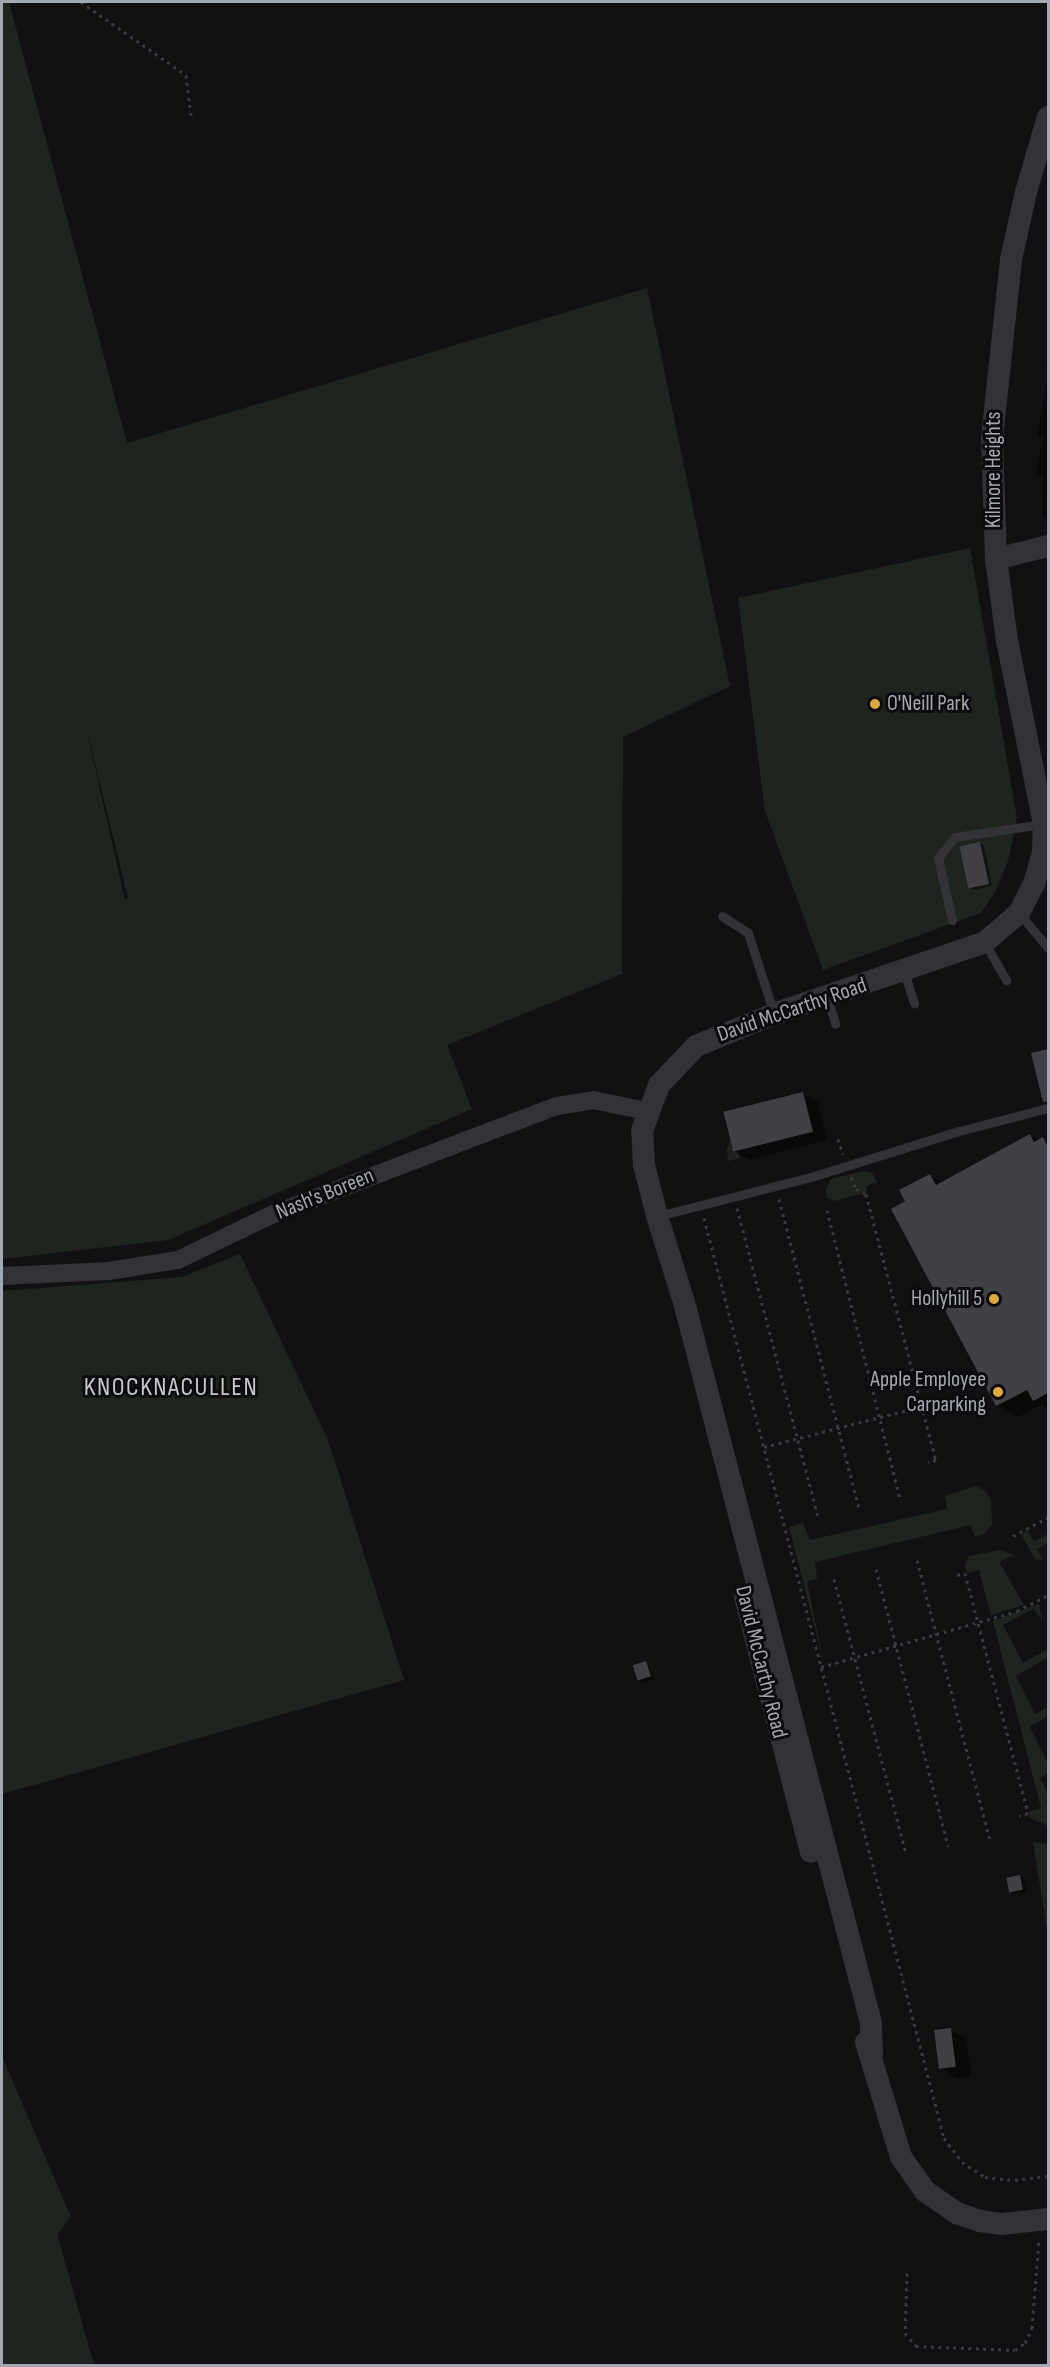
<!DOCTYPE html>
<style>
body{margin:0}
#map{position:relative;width:1050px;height:2367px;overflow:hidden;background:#111113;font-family:"Sofia Sans Condensed",sans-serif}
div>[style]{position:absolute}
.green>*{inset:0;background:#1e251f}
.shadow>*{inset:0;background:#0007}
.building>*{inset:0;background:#404146;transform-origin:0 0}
.path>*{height:3px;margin-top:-1.5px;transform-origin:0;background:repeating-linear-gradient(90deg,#393a3e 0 3px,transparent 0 7.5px)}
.service>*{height:9px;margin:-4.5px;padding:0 4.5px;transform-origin:4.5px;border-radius:4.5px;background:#333337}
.minor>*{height:18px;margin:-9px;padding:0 9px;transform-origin:9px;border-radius:9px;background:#333337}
.tertiary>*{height:22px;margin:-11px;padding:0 11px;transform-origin:11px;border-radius:11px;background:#333337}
.dots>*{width:16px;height:16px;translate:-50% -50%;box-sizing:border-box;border:3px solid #0c0c0e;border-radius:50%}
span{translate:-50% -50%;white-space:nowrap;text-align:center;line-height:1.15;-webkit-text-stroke:6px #0c0c0e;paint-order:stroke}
.street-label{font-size:22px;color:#a4a8b2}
.poi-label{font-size:22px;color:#a4a8b2}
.left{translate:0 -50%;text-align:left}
.right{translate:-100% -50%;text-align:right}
.quarter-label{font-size:26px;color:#c5c7ce;letter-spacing:1.5px}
.frame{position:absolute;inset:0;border:3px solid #a4a8b2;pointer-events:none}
</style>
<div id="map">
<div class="green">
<i style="clip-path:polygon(evenodd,2px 2px,9px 2px,127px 443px,647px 288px,730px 686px,623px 737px,622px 974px,447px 1045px,472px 1109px,168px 1240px,2px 1259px,2px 2px,85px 723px,128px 898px,125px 900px,85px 723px)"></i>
<i style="clip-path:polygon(970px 548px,1017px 818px,1008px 861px,995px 892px,981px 913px,823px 970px,765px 811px,738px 598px)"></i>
<i style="clip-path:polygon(731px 1138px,740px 1158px,728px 1161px,727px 1149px)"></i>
<i style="clip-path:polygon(863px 1171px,872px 1173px,877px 1182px,866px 1186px,867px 1192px,835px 1201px,827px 1198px,826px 1189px,831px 1179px)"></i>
<i style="clip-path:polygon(240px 1254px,328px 1440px,404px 1680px,2px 1794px,2px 1291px,182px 1277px)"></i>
<i style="clip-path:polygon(976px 1486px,984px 1490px,991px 1500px,992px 1525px,983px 1535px,975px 1537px,971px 1525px,815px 1562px,817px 1578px,807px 1582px,824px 1663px,789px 1527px,803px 1523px,810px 1540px,947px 1509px,945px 1496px)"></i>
<i style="clip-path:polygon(1027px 1530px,1034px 1541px,1048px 1534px,1048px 1543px,1037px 1549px,1043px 1560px,1035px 1559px,1022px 1536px)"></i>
<i style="clip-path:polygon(1000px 1550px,1014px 1555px,999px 1562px,1024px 1605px,991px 1615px,979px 1570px,967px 1573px,965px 1565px,969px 1556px)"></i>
<i style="clip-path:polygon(1039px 1604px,1042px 1619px,1033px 1609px,1003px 1625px,1023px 1663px,1048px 1649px,1048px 1657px,1016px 1676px,1035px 1714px,1048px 1707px,1048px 1716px,1030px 1727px,1048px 1763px,1048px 1773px,1040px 1778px,1048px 1794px,1048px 1826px,1030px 1818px,1029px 1812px,1041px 1808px,993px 1621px)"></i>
<i style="clip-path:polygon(1033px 1842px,1048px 1844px,1048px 1936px)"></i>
<i style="clip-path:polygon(2px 2056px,71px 2217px,57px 2234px,94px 2365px,2px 2365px)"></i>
</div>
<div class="shadow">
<i style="clip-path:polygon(1048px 355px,1048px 371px,1046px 369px)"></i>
<i style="clip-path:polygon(1048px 376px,1048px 520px,1043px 517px,1042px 476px,1036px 472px,1043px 439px,1037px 436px)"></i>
<i style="clip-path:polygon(980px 843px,984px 846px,992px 886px,973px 890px,969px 887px)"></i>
<i style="clip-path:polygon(802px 1093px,818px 1102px,827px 1140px,749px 1160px,734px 1151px)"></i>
<i style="clip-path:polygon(1030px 1136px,1048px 1142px,1048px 1409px,1041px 1405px,1018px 1417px,997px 1405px,893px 1209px,907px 1202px,930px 1175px,943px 1183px)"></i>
<i style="clip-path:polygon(646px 1663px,655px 1679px,644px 1683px,639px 1680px)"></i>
<i style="clip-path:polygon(1020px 1876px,1024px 1879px,1027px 1892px,1015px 1895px,1010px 1892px)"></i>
<i style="clip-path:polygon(950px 2029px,966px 2038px,971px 2076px,957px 2078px,941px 2069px)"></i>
</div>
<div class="building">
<i style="left:980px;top:842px;width:43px;height:21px;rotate:78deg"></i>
<i style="clip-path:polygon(1048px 1049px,1048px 1101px,1043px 1102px,1031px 1053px)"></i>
<i style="left:803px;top:1092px;width:41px;height:82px;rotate:76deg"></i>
<i style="clip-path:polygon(1030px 1134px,1034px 1142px,1043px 1137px,1048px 1147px,1048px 1393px,1033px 1401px,1027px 1390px,996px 1406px,891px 1209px,905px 1201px,899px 1190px,930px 1174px,936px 1185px)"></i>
<i style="left:646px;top:1661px;width:16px;height:14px;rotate:72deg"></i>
<i style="left:1020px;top:1875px;width:15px;height:14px;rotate:79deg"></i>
<i style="left:951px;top:2028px;width:39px;height:17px;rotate:83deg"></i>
</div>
<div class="path">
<i style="left:81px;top:2px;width:128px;rotate:34.8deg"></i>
<i style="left:186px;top:75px;width:41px;rotate:83deg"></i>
<i style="left:838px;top:1139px;width:16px;rotate:72deg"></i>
<i style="left:851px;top:1177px;width:13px;rotate:67deg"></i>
<i style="left:856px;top:1189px;width:11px;rotate:27deg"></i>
<i style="left:866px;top:1194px;width:275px;rotate:75.3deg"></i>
<i style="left:936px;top:1460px;width:8px;rotate:166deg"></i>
<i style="left:779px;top:1199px;width:319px;rotate:75.5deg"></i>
<i style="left:737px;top:1208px;width:318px;rotate:75.3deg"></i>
<i style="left:827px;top:1210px;width:297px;rotate:75.8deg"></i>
<i style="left:704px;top:1218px;width:951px;rotate:75.38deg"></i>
<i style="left:944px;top:2138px;width:30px;rotate:53deg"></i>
<i style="left:962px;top:2162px;width:27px;rotate:33deg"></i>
<i style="left:985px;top:2177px;width:30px;rotate:6deg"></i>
<i style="left:1015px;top:2180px;width:33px;rotate:-7deg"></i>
<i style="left:764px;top:1447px;width:163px;rotate:-14.5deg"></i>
<i style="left:1013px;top:1536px;width:40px;rotate:-28deg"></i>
<i style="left:917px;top:1560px;width:289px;rotate:75.4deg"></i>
<i style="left:876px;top:1569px;width:286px;rotate:75.4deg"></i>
<i style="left:957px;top:1575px;width:8px;rotate:-14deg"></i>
<i style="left:965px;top:1573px;width:248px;rotate:75.3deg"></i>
<i style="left:1028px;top:1813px;width:9px;rotate:162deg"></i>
<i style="left:834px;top:1579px;width:284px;rotate:75.3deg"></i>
<i style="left:821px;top:1667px;width:204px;rotate:-15.9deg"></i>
<i style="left:1017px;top:1611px;width:35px;rotate:-27deg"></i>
<i style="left:907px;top:2273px;width:60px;rotate:91.9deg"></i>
<i style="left:905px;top:2333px;width:17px;rotate:50deg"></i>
<i style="left:916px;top:2346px;width:99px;rotate:2.3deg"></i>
<i style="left:1015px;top:2350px;width:12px;rotate:-35deg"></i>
<i style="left:1025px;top:2343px;width:17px;rotate:-65deg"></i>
<i style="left:1032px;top:2328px;width:88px;rotate:-85.5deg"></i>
</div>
<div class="service">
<i style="left:1019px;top:913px;width:45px;rotate:50.4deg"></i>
<i style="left:722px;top:916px;width:31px;rotate:33deg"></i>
<i style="left:748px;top:933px;width:85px;rotate:72.2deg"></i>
<i style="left:952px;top:920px;width:64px;rotate:-102.7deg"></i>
<i style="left:938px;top:858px;width:27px;rotate:-51deg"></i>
<i style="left:955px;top:837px;width:89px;rotate:-8.4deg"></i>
<i style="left:985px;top:943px;width:43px;rotate:60.4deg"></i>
<i style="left:904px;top:972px;width:33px;rotate:72deg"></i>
<i style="left:827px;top:997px;width:28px;rotate:73deg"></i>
<i style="left:658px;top:1216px;width:158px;rotate:-14.3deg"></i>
<i style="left:811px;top:1177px;width:155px;rotate:-17.3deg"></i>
<i style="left:959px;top:1131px;width:92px;rotate:-14.5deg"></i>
</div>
<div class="minor">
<i style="left:2px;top:1276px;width:107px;rotate:-2.7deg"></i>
<i style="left:109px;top:1271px;width:70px;rotate:-9.1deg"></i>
<i style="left:178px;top:1260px;width:103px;rotate:-25.8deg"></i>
<i style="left:271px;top:1215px;width:306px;rotate:-20.9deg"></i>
<i style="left:557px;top:1106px;width:36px;rotate:-9deg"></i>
<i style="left:593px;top:1100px;width:55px;rotate:11.5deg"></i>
</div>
<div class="tertiary">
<i style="left:996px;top:559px;width:54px;rotate:-14deg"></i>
<i style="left:745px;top:1597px;width:263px;rotate:75.5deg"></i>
<i style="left:866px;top:2042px;width:120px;rotate:73.1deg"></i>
<i style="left:901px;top:2157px;width:42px;rotate:54.8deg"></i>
<i style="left:925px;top:2191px;width:39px;rotate:35deg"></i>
<i style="left:957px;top:2213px;width:24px;rotate:19deg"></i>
<i style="left:980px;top:2221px;width:22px;rotate:8deg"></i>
<i style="left:1002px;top:2224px;width:46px;rotate:-6.2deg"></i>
<i style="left:872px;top:2054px;width:31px;rotate:-92deg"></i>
<i style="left:871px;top:2023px;width:745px;rotate:-104.54deg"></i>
<i style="left:684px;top:1302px;width:90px;rotate:-107.4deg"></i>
<i style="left:657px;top:1216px;width:53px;rotate:-104.3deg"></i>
<i style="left:644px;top:1165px;width:34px;rotate:-93deg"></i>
<i style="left:642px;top:1131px;width:49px;rotate:-69.7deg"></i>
<i style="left:659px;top:1085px;width:54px;rotate:-46.5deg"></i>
<i style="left:696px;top:1046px;width:84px;rotate:-22.3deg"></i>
<i style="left:774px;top:1014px;width:223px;rotate:-18.8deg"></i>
<i style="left:985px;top:942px;width:45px;rotate:-40.5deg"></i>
<i style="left:1019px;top:913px;width:33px;rotate:-63deg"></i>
<i style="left:1034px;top:884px;width:33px;rotate:-74deg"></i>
<i style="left:1043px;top:852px;width:28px;rotate:-88deg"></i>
<i style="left:1044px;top:824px;width:187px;rotate:-101.4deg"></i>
<i style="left:1007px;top:641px;width:83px;rotate:-97.6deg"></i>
<i style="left:996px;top:559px;width:121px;rotate:-91.9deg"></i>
<i style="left:992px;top:438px;width:179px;rotate:-83.9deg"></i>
<i style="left:1011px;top:260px;width:70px;rotate:-77.6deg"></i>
<i style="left:1026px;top:192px;width:78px;rotate:-73.7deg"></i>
</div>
<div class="dots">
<i style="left:875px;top:704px;background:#dea93e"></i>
<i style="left:994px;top:1299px;background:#dea93e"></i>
<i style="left:998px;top:1392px;background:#dea93e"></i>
</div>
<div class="street-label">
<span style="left:994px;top:470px;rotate:-90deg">Kilmore Heights</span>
<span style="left:792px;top:1010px;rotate:-19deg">David McCarthy Road</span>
<span style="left:325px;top:1194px;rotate:-22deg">Nash's Boreen</span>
<span style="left:761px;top:1662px;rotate:76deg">David McCarthy Road</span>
</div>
<div class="poi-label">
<span class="left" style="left:887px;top:704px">O'Neill Park</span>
<span class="right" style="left:982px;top:1299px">Hollyhill 5</span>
<span class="right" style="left:986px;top:1392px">Apple Employee<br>Carparking</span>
</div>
<div class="quarter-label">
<span style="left:171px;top:1388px">KNOCKNACULLEN</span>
</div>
<div class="frame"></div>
</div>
